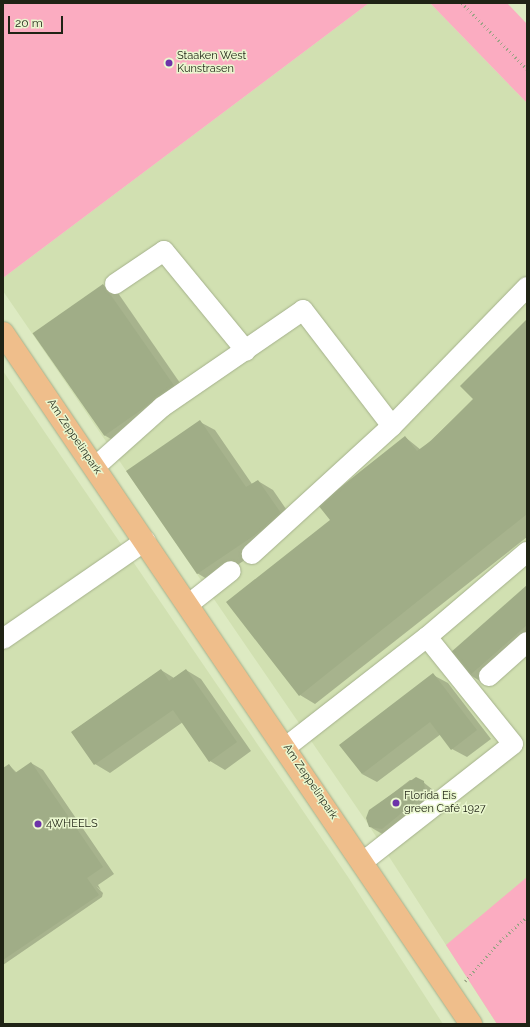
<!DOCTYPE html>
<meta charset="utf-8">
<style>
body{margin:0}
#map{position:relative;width:530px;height:1027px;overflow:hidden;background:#ddeac2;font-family:Raleway,sans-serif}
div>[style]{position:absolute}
.built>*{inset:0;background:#d1e0b1}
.green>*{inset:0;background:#fbacc1}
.shadow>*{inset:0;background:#0003}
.building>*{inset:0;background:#a0ad87;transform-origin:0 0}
.path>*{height:2.5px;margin-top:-1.25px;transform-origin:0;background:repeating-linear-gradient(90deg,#9aa385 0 1px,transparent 0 4px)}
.roads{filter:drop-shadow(0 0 1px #a5b18c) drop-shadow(0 0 1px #a5b18c)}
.minor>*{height:20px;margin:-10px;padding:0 10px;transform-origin:10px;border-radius:10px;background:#fff}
.major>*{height:22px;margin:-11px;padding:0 11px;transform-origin:11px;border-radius:11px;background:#efbe8b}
.dots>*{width:11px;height:11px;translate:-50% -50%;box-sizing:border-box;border:2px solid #eaf7cf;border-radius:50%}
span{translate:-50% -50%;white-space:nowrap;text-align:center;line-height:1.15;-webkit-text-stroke:3px #eaf7cf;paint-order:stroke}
.poi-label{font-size:11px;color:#1f2315}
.left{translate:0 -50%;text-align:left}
.street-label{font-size:11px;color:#1f2315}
.frame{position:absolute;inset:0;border:4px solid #1f2315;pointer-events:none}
.scale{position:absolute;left:8px;top:16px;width:55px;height:18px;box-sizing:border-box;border:2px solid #1f2315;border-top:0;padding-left:5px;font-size:12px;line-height:14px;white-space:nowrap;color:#1f2315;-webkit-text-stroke:3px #eaf7cf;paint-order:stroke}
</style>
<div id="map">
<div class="built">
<i style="clip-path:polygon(369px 3px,430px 3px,527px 103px,527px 1024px,497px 1024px,366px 821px,3px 291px,3px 278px)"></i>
<i style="clip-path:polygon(3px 371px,348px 877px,443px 1024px,3px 1024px)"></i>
</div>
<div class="green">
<i style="clip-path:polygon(3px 3px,369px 3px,3px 278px)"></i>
<i style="clip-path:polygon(430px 3px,507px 3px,527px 24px,527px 103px)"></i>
<i style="clip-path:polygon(527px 877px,527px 1024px,497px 1024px,446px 945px)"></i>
</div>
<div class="shadow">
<i style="clip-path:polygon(103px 285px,118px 293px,189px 396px,118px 443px,104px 435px)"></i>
<i style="clip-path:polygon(527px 320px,527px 537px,315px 704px,300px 695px,332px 520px,405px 437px,421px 450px,474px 399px)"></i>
<i style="clip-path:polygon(200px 422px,215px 430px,252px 484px,258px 481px,273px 490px,297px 525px,212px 582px,197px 573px)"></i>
<i style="clip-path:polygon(527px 586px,527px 647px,485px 684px,470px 675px,452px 653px)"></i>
<i style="clip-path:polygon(161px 670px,174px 678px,186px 670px,201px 679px,251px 751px,225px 770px,210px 761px,183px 722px,110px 773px,95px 764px,72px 732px)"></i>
<i style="clip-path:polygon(433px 675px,448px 683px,491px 739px,467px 757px,452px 749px,441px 734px,377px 782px,362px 774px)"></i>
<i style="clip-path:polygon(31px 763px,43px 770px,114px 874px,98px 885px,101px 890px,96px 886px,103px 893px,102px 897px,3px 965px,3px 769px,9px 765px,17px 773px)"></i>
<i style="clip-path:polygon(410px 780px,423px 782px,438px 794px,384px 835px,372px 828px,367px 821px,370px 811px)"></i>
</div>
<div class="building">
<i style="left:103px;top:284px;width:125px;height:86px;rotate:55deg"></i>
<i style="clip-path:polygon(527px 319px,527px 514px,299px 696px,226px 602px,330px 520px,318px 505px,405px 436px,417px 451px,432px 440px,473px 399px,460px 386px)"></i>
<i style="clip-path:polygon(200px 420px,246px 487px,258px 480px,283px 516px,197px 574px,126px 471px)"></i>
<i style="clip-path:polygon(527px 585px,527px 625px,469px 676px,450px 653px)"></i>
<i style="clip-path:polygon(161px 669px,169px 681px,186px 669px,237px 742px,209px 762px,173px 710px,94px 765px,71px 732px)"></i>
<i style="clip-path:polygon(433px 673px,477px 730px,451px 750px,430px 722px,362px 774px,339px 745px)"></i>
<i style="clip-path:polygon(31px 762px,103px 867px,87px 878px,99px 895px,3px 960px,3px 768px,9px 764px,15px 773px)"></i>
<i style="clip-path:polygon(416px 777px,424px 781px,425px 794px,382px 829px,369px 827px,366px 818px,369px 810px)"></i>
</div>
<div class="path">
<i style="left:462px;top:3px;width:93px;rotate:45.4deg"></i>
<i style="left:465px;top:981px;width:53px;rotate:-48.8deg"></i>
<i style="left:500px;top:941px;width:36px;rotate:-42deg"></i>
</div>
<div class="roads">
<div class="minor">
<i style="left:115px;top:284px;width:59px;rotate:-34deg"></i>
<i style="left:164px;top:251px;width:129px;rotate:50.6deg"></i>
<i style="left:392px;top:426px;width:194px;rotate:-45.8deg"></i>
<i style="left:95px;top:467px;width:90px;rotate:-41.8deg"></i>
<i style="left:162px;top:407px;width:171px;rotate:-34.5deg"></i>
<i style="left:303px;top:310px;width:146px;rotate:52.5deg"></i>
<i style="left:392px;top:426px;width:190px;rotate:137.6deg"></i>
<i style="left:189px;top:604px;width:53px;rotate:-38.2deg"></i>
<i style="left:3px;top:639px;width:173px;rotate:-34.6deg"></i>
<i style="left:489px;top:676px;width:51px;rotate:-41.8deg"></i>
<i style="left:286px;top:747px;width:179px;rotate:-38deg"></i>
<i style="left:427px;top:637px;width:131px;rotate:-40.4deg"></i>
<i style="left:364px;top:861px;width:189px;rotate:-38.1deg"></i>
<i style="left:513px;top:744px;width:137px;rotate:-128.8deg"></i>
</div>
<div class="major">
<i style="left:3px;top:333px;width:835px;rotate:55.89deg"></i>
</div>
</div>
<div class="dots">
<i style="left:169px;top:63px;background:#6d33a9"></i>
<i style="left:396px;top:803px;background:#6d33a9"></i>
<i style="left:38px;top:824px;background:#6d33a9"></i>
</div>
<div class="poi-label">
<span class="left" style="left:177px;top:63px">Staaken West<br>Kunstrasen</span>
<span class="left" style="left:404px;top:803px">Florida Eis<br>green Café 1927</span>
<span class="left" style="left:46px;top:824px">4WHEELS</span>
</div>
<div class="street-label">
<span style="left:74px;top:437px;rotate:56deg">Am Zeppelinpark</span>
<span style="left:310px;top:782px;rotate:56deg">Am Zeppelinpark</span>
</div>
<div class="frame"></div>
<div class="scale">20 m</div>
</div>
